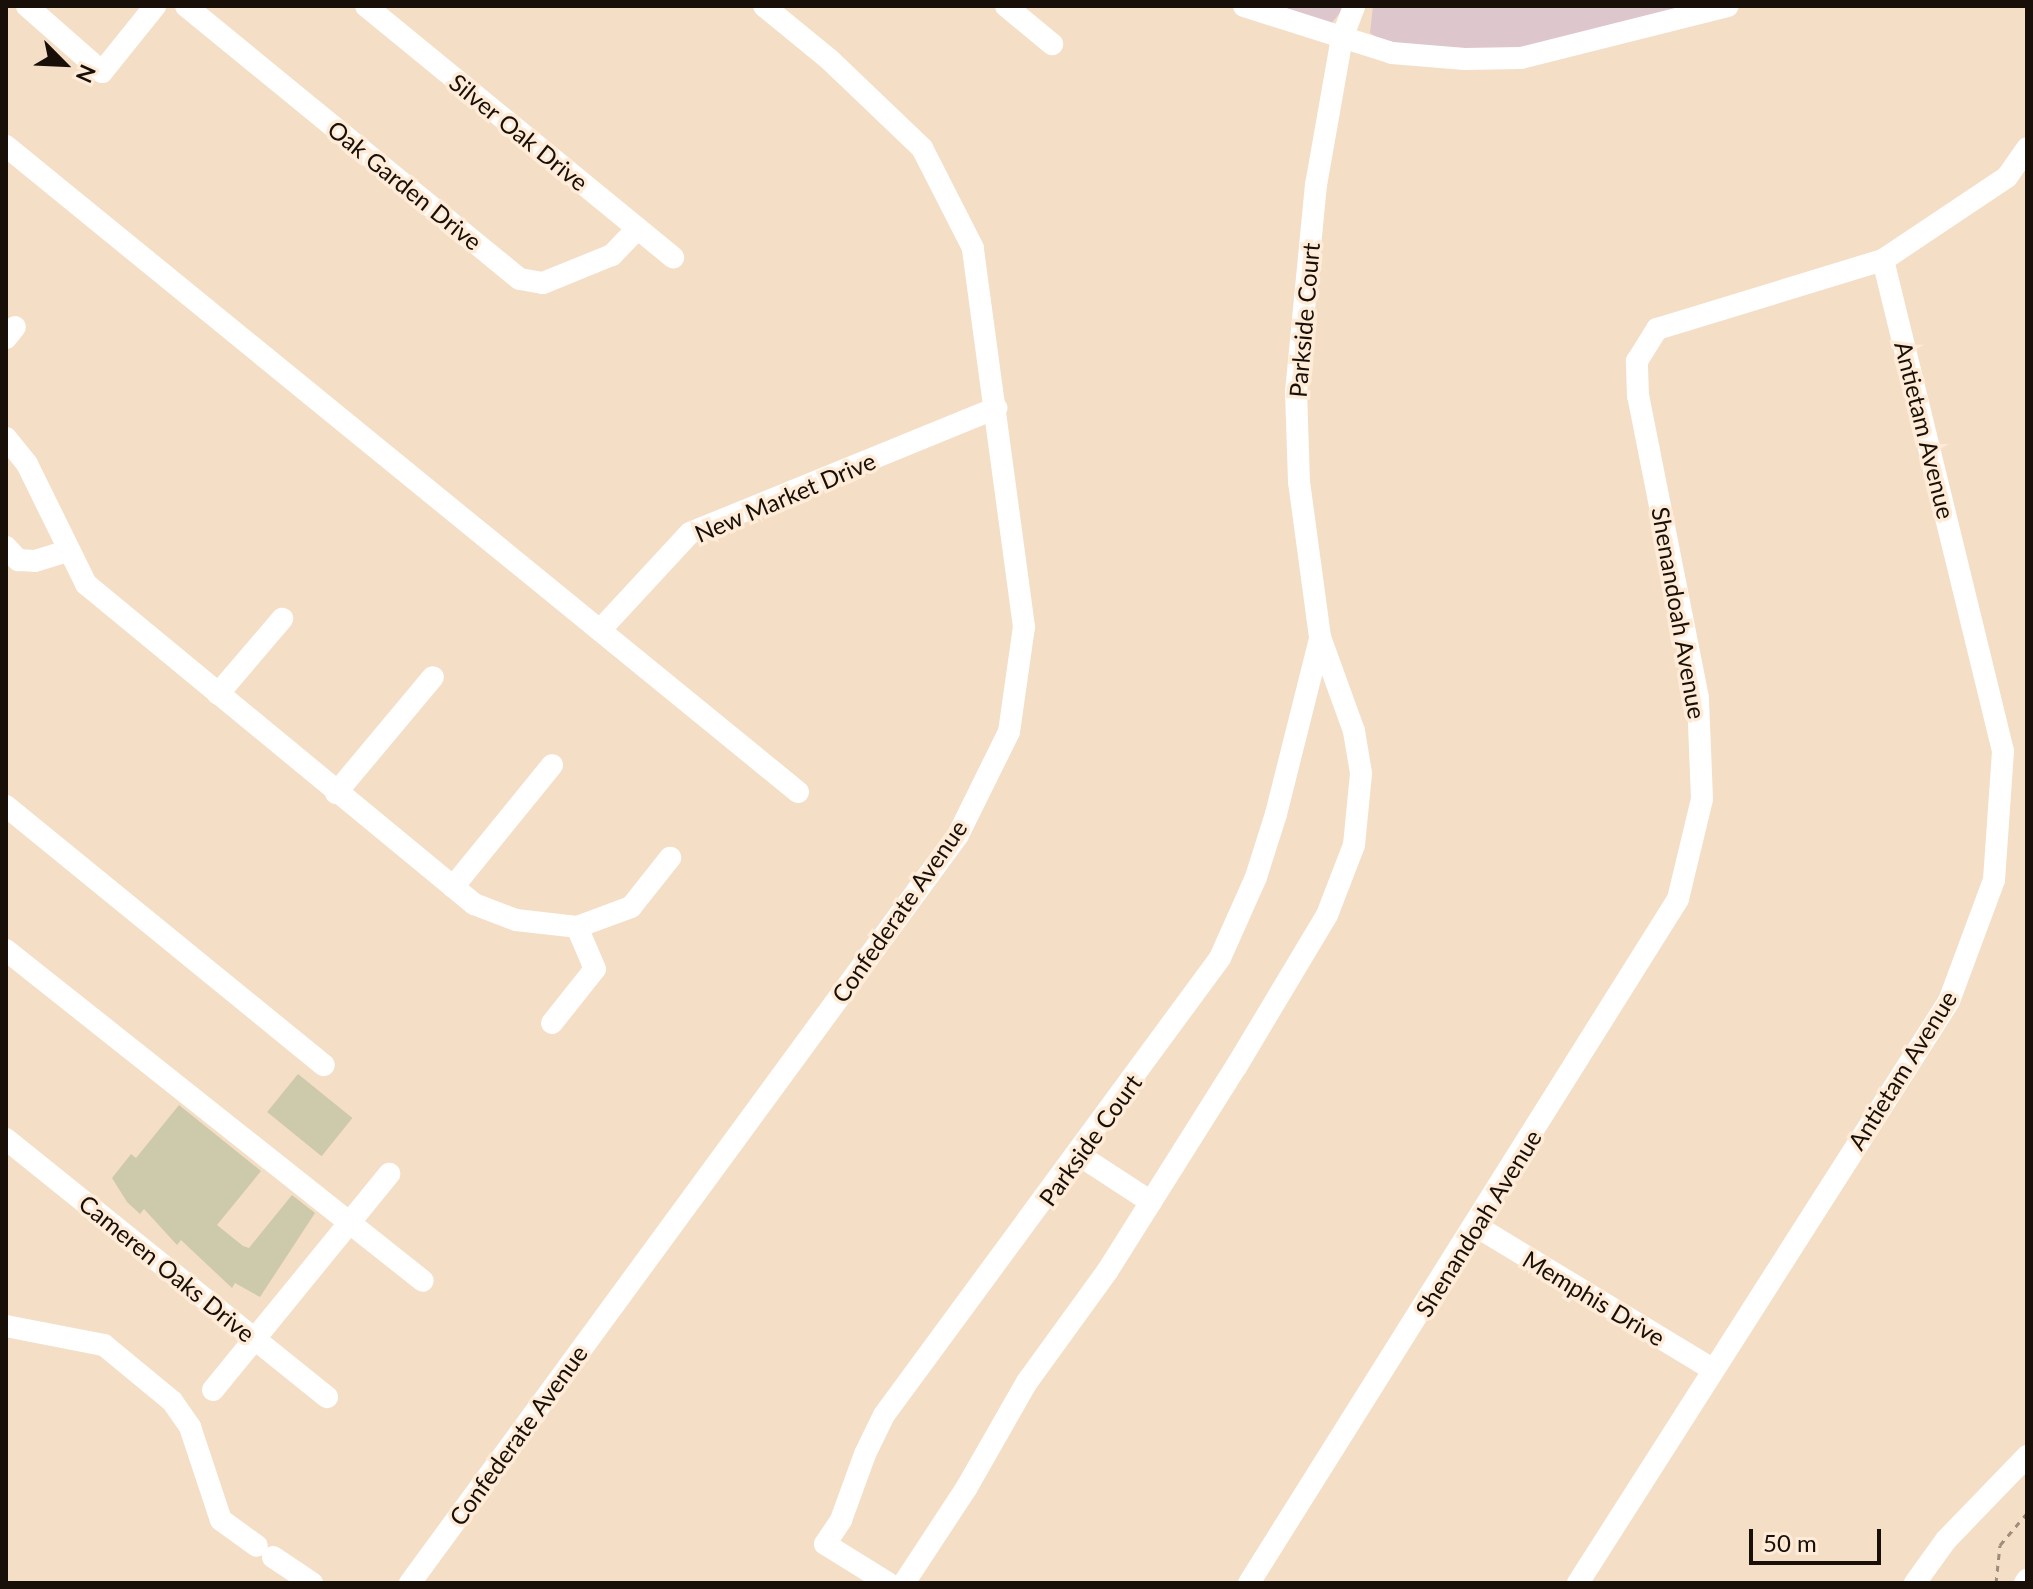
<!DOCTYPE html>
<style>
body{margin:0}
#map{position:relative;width:2033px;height:1589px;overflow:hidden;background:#f5dec6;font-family:Lato,sans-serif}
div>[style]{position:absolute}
.green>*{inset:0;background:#dec6cd}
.building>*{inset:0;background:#cccaab;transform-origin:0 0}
.path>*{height:3px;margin-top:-1.5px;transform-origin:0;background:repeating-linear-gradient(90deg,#9f8d7c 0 6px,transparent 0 12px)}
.minor>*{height:22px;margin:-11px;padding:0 11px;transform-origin:11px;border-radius:11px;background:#fff}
span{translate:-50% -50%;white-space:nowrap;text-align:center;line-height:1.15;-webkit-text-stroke:7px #ffecd8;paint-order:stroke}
.street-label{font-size:24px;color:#181008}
.frame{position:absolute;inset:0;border:8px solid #181008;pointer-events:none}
.north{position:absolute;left:24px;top:24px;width:80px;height:80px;-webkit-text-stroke:6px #ffecd8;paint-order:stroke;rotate:114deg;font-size:22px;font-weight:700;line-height:32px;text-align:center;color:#181008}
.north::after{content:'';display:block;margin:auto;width:28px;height:36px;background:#181008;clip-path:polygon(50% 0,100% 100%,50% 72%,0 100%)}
.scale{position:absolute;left:1749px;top:1529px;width:132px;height:36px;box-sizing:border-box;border:4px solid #181008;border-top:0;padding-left:10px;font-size:24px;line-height:28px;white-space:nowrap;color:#181008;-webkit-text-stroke:6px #ffecd8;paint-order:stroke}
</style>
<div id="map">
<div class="green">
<i style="clip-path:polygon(1262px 6px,1345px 6px,1331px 24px)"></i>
<i style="clip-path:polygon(1373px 6px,1699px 6px,1512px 51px,1431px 50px,1379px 39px,1370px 33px)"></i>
</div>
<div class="building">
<i style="left:298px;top:1074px;width:70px;height:49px;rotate:39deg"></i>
<i style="clip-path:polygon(179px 1105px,261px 1171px,217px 1225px,243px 1246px,249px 1248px,292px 1195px,315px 1213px,260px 1297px,235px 1283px,232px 1288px,181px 1240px,177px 1245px,144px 1209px,140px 1214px,127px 1202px,112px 1178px,131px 1154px,136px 1158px)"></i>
</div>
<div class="path">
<i style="left:1996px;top:1583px;width:38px;rotate:-84deg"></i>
<i style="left:2000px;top:1545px;width:42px;rotate:-49.8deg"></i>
</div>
<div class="minor">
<i style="left:27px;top:6px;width:100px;rotate:41.3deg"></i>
<i style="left:102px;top:72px;width:85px;rotate:-51.2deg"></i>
<i style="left:186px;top:6px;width:431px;rotate:39.3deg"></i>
<i style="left:520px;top:279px;width:23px;rotate:10deg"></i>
<i style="left:543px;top:283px;width:74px;rotate:-22.1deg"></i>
<i style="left:612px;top:255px;width:37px;rotate:-46deg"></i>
<i style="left:366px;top:6px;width:397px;rotate:39.3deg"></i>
<i style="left:1006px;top:6px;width:60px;rotate:39.6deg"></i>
<i style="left:1244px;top:6px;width:155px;rotate:17.6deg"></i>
<i style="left:1392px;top:53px;width:73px;rotate:4.7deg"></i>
<i style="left:1465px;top:59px;width:56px;rotate:-1deg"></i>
<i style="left:1521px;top:58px;width:213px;rotate:-14.1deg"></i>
<i style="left:6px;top:146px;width:1022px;rotate:39.2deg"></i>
<i style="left:6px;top:338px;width:14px;rotate:-51deg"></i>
<i style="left:6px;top:438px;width:33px;rotate:51deg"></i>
<i style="left:27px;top:464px;width:134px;rotate:63.8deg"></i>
<i style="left:86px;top:584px;width:503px;rotate:39.51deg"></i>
<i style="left:474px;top:904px;width:45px;rotate:20.9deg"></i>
<i style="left:516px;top:920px;width:61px;rotate:6.5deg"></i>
<i style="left:577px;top:927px;width:58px;rotate:-20.3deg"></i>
<i style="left:631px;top:907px;width:63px;rotate:-51.5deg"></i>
<i style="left:6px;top:547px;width:18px;rotate:47deg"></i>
<i style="left:18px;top:560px;width:17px;rotate:3deg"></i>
<i style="left:35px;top:561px;width:34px;rotate:-17deg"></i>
<i style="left:602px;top:628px;width:129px;rotate:-47.2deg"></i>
<i style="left:690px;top:533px;width:331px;rotate:-22.2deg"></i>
<i style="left:218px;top:694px;width:99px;rotate:-49.5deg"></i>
<i style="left:336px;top:793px;width:151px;rotate:-50.1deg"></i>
<i style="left:6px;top:806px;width:410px;rotate:39.2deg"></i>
<i style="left:453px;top:887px;width:157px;rotate:-50.9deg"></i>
<i style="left:6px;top:950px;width:532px;rotate:38.44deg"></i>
<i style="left:552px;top:1023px;width:69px;rotate:-51.5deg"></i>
<i style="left:595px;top:969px;width:46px;rotate:-113.2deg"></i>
<i style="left:6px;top:1139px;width:412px;rotate:38.8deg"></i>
<i style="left:1079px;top:1155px;width:86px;rotate:33.1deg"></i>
<i style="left:1476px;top:1226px;width:276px;rotate:31.2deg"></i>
<i style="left:6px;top:1326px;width:100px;rotate:11deg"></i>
<i style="left:104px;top:1345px;width:88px;rotate:39.5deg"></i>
<i style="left:172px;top:1401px;width:32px;rotate:55deg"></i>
<i style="left:190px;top:1427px;width:98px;rotate:71.6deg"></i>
<i style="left:221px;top:1520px;width:44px;rotate:35.8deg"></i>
<i style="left:213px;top:1390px;width:279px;rotate:-50.8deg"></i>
<i style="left:273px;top:1557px;width:47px;rotate:33.7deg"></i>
<i style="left:410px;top:1583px;width:927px;rotate:-53.77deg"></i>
<i style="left:958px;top:835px;width:115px;rotate:-63.7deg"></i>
<i style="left:1009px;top:732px;width:106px;rotate:-81.9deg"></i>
<i style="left:1024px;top:627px;width:382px;rotate:-97.7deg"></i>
<i style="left:973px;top:248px;width:112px;rotate:-117deg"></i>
<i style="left:922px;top:148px;width:127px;rotate:-136.3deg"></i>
<i style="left:830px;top:60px;width:85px;rotate:-140.7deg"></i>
<i style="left:888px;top:1583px;width:74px;rotate:-148.2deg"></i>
<i style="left:825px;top:1544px;width:29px;rotate:-56deg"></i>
<i style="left:841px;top:1520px;width:70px;rotate:-70deg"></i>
<i style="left:865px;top:1454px;width:43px;rotate:-64deg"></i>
<i style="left:884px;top:1415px;width:567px;rotate:-53.68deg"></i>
<i style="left:1220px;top:958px;width:89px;rotate:-66deg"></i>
<i style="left:1256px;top:877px;width:66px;rotate:-72.4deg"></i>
<i style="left:1276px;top:814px;width:180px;rotate:-75.9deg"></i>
<i style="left:904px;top:1583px;width:115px;rotate:-56.7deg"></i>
<i style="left:967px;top:1487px;width:121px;rotate:-60.3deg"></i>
<i style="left:1027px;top:1382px;width:138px;rotate:-54.1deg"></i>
<i style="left:1108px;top:1270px;width:240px;rotate:-57.8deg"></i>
<i style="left:1236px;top:1067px;width:177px;rotate:-59.1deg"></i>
<i style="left:1327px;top:915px;width:75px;rotate:-68.9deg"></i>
<i style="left:1354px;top:845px;width:72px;rotate:-84.4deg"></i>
<i style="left:1361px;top:773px;width:43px;rotate:-99.5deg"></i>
<i style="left:1354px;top:731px;width:100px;rotate:-109.9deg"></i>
<i style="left:1320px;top:637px;width:156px;rotate:-97.7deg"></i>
<i style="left:1299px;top:482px;width:90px;rotate:-91.9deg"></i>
<i style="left:1296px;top:392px;width:208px;rotate:-84.5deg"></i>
<i style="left:1316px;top:185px;width:149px;rotate:-80deg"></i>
<i style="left:1342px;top:38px;width:34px;rotate:-69deg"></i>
<i style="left:1249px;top:1583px;width:807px;rotate:-57.9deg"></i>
<i style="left:1678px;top:899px;width:103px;rotate:-76.5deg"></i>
<i style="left:1702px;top:799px;width:101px;rotate:-92.3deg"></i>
<i style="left:1698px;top:698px;width:308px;rotate:-101.2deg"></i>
<i style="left:1638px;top:396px;width:35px;rotate:-92deg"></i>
<i style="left:1637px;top:361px;width:38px;rotate:-58deg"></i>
<i style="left:1657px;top:329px;width:236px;rotate:-17deg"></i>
<i style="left:1883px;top:260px;width:149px;rotate:-33.8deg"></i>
<i style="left:2007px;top:177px;width:35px;rotate:-55deg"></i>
<i style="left:1578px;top:1583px;width:690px;rotate:-57.48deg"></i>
<i style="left:1949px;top:1001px;width:129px;rotate:-69.6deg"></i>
<i style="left:1994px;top:880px;width:129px;rotate:-86deg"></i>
<i style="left:2003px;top:751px;width:505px;rotate:-103.73deg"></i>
<i style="left:1915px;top:1583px;width:53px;rotate:-54.2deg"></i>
<i style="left:1946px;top:1540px;width:117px;rotate:-46deg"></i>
<i style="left:2025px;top:1583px;width:4px;rotate:-56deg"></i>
</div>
<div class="street-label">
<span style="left:519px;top:132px;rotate:39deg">Silver Oak Drive</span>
<span style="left:405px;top:185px;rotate:39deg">Oak Garden Drive</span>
<span style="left:1304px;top:320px;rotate:-85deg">Parkside Court</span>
<span style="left:1925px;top:430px;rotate:76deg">Antietam Avenue</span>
<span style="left:785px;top:497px;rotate:-23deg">New Market Drive</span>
<span style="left:1679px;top:613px;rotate:80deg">Shenandoah Avenue</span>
<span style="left:899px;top:911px;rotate:-55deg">Confederate Avenue</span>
<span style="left:1902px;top:1070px;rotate:-58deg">Antietam Avenue</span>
<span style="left:1090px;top:1140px;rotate:-54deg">Parkside Court</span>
<span style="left:1478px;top:1223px;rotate:-58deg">Shenandoah Avenue</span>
<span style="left:167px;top:1268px;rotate:39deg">Cameren Oaks Drive</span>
<span style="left:1594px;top:1298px;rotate:31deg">Memphis Drive</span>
<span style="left:518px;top:1435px;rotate:-54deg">Confederate Avenue</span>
</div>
<div class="frame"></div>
<div class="north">N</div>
<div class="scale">50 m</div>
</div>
